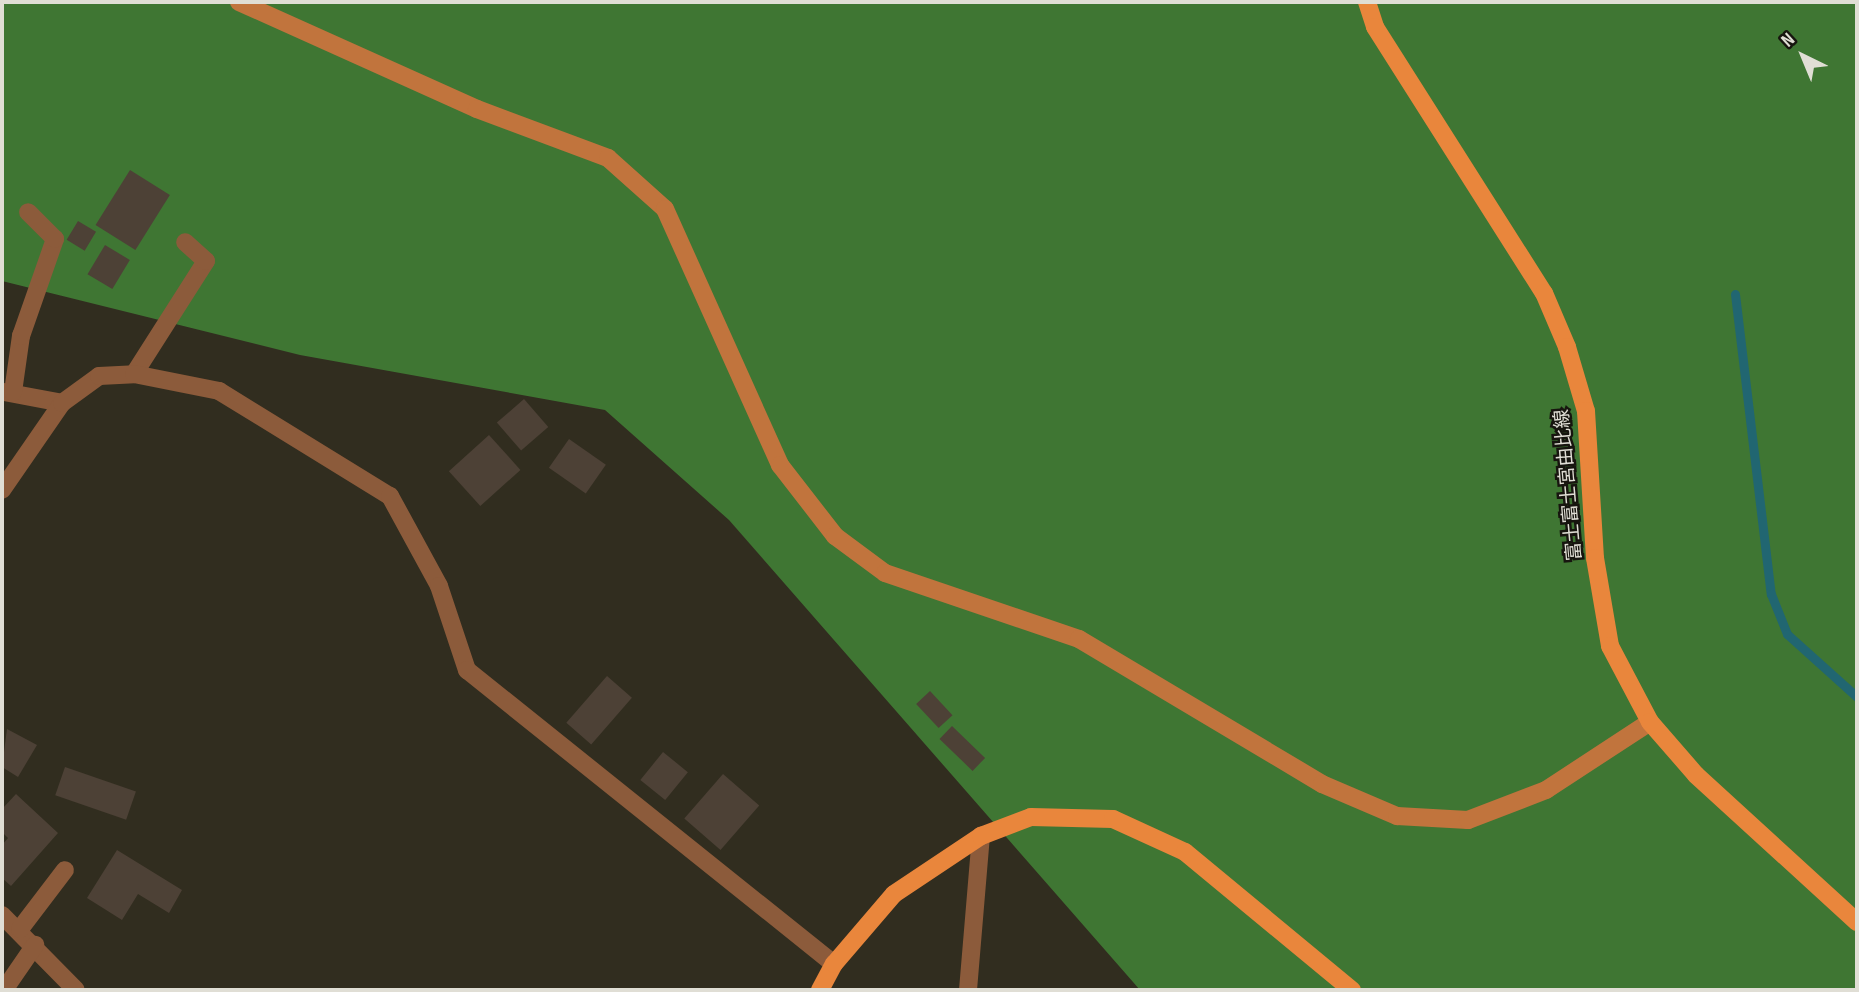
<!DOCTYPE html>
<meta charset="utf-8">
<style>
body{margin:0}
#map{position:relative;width:1859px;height:992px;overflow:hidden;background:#312d1f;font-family:"Sofia Sans Condensed","Noto Sans JP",sans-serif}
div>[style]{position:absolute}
.forest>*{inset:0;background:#3f7633}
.stream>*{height:9px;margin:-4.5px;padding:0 4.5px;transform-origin:4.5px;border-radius:4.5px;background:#216671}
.building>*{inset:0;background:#4d4136;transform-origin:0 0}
.street>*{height:18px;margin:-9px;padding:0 9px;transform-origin:9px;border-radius:9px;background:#8c5b3b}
.secondary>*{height:18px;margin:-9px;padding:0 9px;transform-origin:9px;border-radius:9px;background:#c1743d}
.primary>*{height:18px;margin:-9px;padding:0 9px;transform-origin:9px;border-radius:9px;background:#e9863c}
span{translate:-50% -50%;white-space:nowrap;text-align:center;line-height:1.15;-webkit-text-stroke:5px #17150f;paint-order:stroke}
.street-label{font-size:19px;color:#e0ded5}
.frame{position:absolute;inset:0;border:4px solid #e0ded5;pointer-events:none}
.north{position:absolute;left:1768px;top:21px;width:70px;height:70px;-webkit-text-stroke:5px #17150f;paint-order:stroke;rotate:317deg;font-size:19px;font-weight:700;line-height:28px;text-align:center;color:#e0ded5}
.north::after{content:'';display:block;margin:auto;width:24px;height:32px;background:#e0ded5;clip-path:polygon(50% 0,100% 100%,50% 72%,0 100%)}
</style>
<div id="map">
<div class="forest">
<i style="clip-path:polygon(2px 2px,1857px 2px,1857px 990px,1140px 990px,729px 520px,605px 410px,300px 355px,2px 281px)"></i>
</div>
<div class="stream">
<i style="left:1735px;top:294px;width:302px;rotate:83.2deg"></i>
<i style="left:1771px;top:594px;width:43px;rotate:68.2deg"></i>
<i style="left:1787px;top:634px;width:94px;rotate:42deg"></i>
</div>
<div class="building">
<i style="left:130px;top:170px;width:47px;height:65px;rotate:32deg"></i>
<i style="left:78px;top:221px;width:21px;height:22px;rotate:31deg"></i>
<i style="left:105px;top:245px;width:29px;height:34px;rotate:31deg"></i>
<i style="left:524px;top:399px;width:37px;height:36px;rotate:49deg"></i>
<i style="left:489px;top:435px;width:47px;height:54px;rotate:48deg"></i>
<i style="left:569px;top:439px;width:45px;height:35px;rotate:35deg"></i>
<i style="left:607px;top:676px;width:33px;height:62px;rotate:41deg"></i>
<i style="left:930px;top:691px;width:33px;height:19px;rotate:47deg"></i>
<i style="left:952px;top:726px;width:46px;height:18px;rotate:44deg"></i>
<i style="clip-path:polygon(7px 729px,37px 745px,18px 777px,2px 767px)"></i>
<i style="left:663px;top:752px;width:32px;height:36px;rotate:39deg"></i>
<i style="left:65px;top:767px;width:75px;height:30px;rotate:19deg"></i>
<i style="left:723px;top:774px;width:48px;height:59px;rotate:41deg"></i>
<i style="clip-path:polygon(16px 794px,58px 833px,11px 886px,2px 878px,2px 845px,8px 838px,2px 832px,2px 809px)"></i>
<i style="clip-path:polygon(117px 850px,182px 890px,169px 913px,138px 894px,122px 920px,87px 898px)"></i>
</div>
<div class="street">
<i style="left:134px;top:374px;width:134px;rotate:-57.5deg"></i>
<i style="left:206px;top:261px;width:28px;rotate:-138deg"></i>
<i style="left:4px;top:392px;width:59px;rotate:10.7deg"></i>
<i style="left:13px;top:392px;width:57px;rotate:-81.9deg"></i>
<i style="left:21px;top:336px;width:103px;rotate:-70.7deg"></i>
<i style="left:55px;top:239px;width:38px;rotate:-135deg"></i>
<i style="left:2px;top:490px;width:106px;rotate:-55.4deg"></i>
<i style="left:62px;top:403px;width:46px;rotate:-36.1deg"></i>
<i style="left:99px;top:376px;width:35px;rotate:-3deg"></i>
<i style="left:134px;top:374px;width:87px;rotate:11.3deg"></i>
<i style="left:219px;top:391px;width:201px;rotate:31.6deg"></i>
<i style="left:390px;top:496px;width:102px;rotate:61.4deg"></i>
<i style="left:439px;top:586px;width:89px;rotate:71.6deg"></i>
<i style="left:467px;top:670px;width:470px;rotate:38.7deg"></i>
<i style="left:2px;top:915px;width:105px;rotate:45.4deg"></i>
<i style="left:20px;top:929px;width:74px;rotate:-52.7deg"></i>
<i style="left:4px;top:990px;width:55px;rotate:-55.4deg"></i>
<i style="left:968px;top:990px;width:155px;rotate:-85.2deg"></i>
</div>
<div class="secondary">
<i style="left:239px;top:2px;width:261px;rotate:24.2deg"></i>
<i style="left:477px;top:109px;width:140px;rotate:20.5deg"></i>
<i style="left:608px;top:158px;width:76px;rotate:41.8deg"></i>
<i style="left:665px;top:209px;width:281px;rotate:65.8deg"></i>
<i style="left:780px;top:465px;width:90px;rotate:52.2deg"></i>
<i style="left:835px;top:536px;width:62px;rotate:36.5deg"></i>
<i style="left:885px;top:573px;width:205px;rotate:18.8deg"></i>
<i style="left:1079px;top:639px;width:283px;rotate:30.8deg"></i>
<i style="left:1322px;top:784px;width:82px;rotate:23.1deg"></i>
<i style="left:1397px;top:816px;width:71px;rotate:3.2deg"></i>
<i style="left:1468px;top:820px;width:84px;rotate:-21deg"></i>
<i style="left:1546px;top:790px;width:124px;rotate:-33.2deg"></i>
</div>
<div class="primary">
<i style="left:1367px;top:2px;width:26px;rotate:72deg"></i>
<i style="left:1375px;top:27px;width:315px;rotate:57.6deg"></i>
<i style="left:1544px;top:293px;width:59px;rotate:66.9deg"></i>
<i style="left:1567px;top:347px;width:67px;rotate:73.5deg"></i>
<i style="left:1586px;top:411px;width:147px;rotate:86.5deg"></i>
<i style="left:1595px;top:558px;width:89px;rotate:80.3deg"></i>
<i style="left:1610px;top:646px;width:86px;rotate:62.2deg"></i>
<i style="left:1650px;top:722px;width:70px;rotate:49deg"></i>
<i style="left:1696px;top:775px;width:218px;rotate:42.4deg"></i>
<i style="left:820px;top:990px;width:30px;rotate:-62deg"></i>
<i style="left:834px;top:964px;width:92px;rotate:-49.4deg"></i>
<i style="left:894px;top:894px;width:105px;rotate:-33.7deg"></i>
<i style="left:981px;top:836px;width:53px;rotate:-20.8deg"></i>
<i style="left:1031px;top:817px;width:82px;rotate:1.4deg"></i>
<i style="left:1113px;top:819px;width:79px;rotate:24.6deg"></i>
<i style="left:1185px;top:852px;width:217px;rotate:39.6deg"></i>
</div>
<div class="street-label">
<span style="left:1569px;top:485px;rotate:-95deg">富士富士宮由比線</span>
</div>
<div class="frame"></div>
<div class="north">N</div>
</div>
